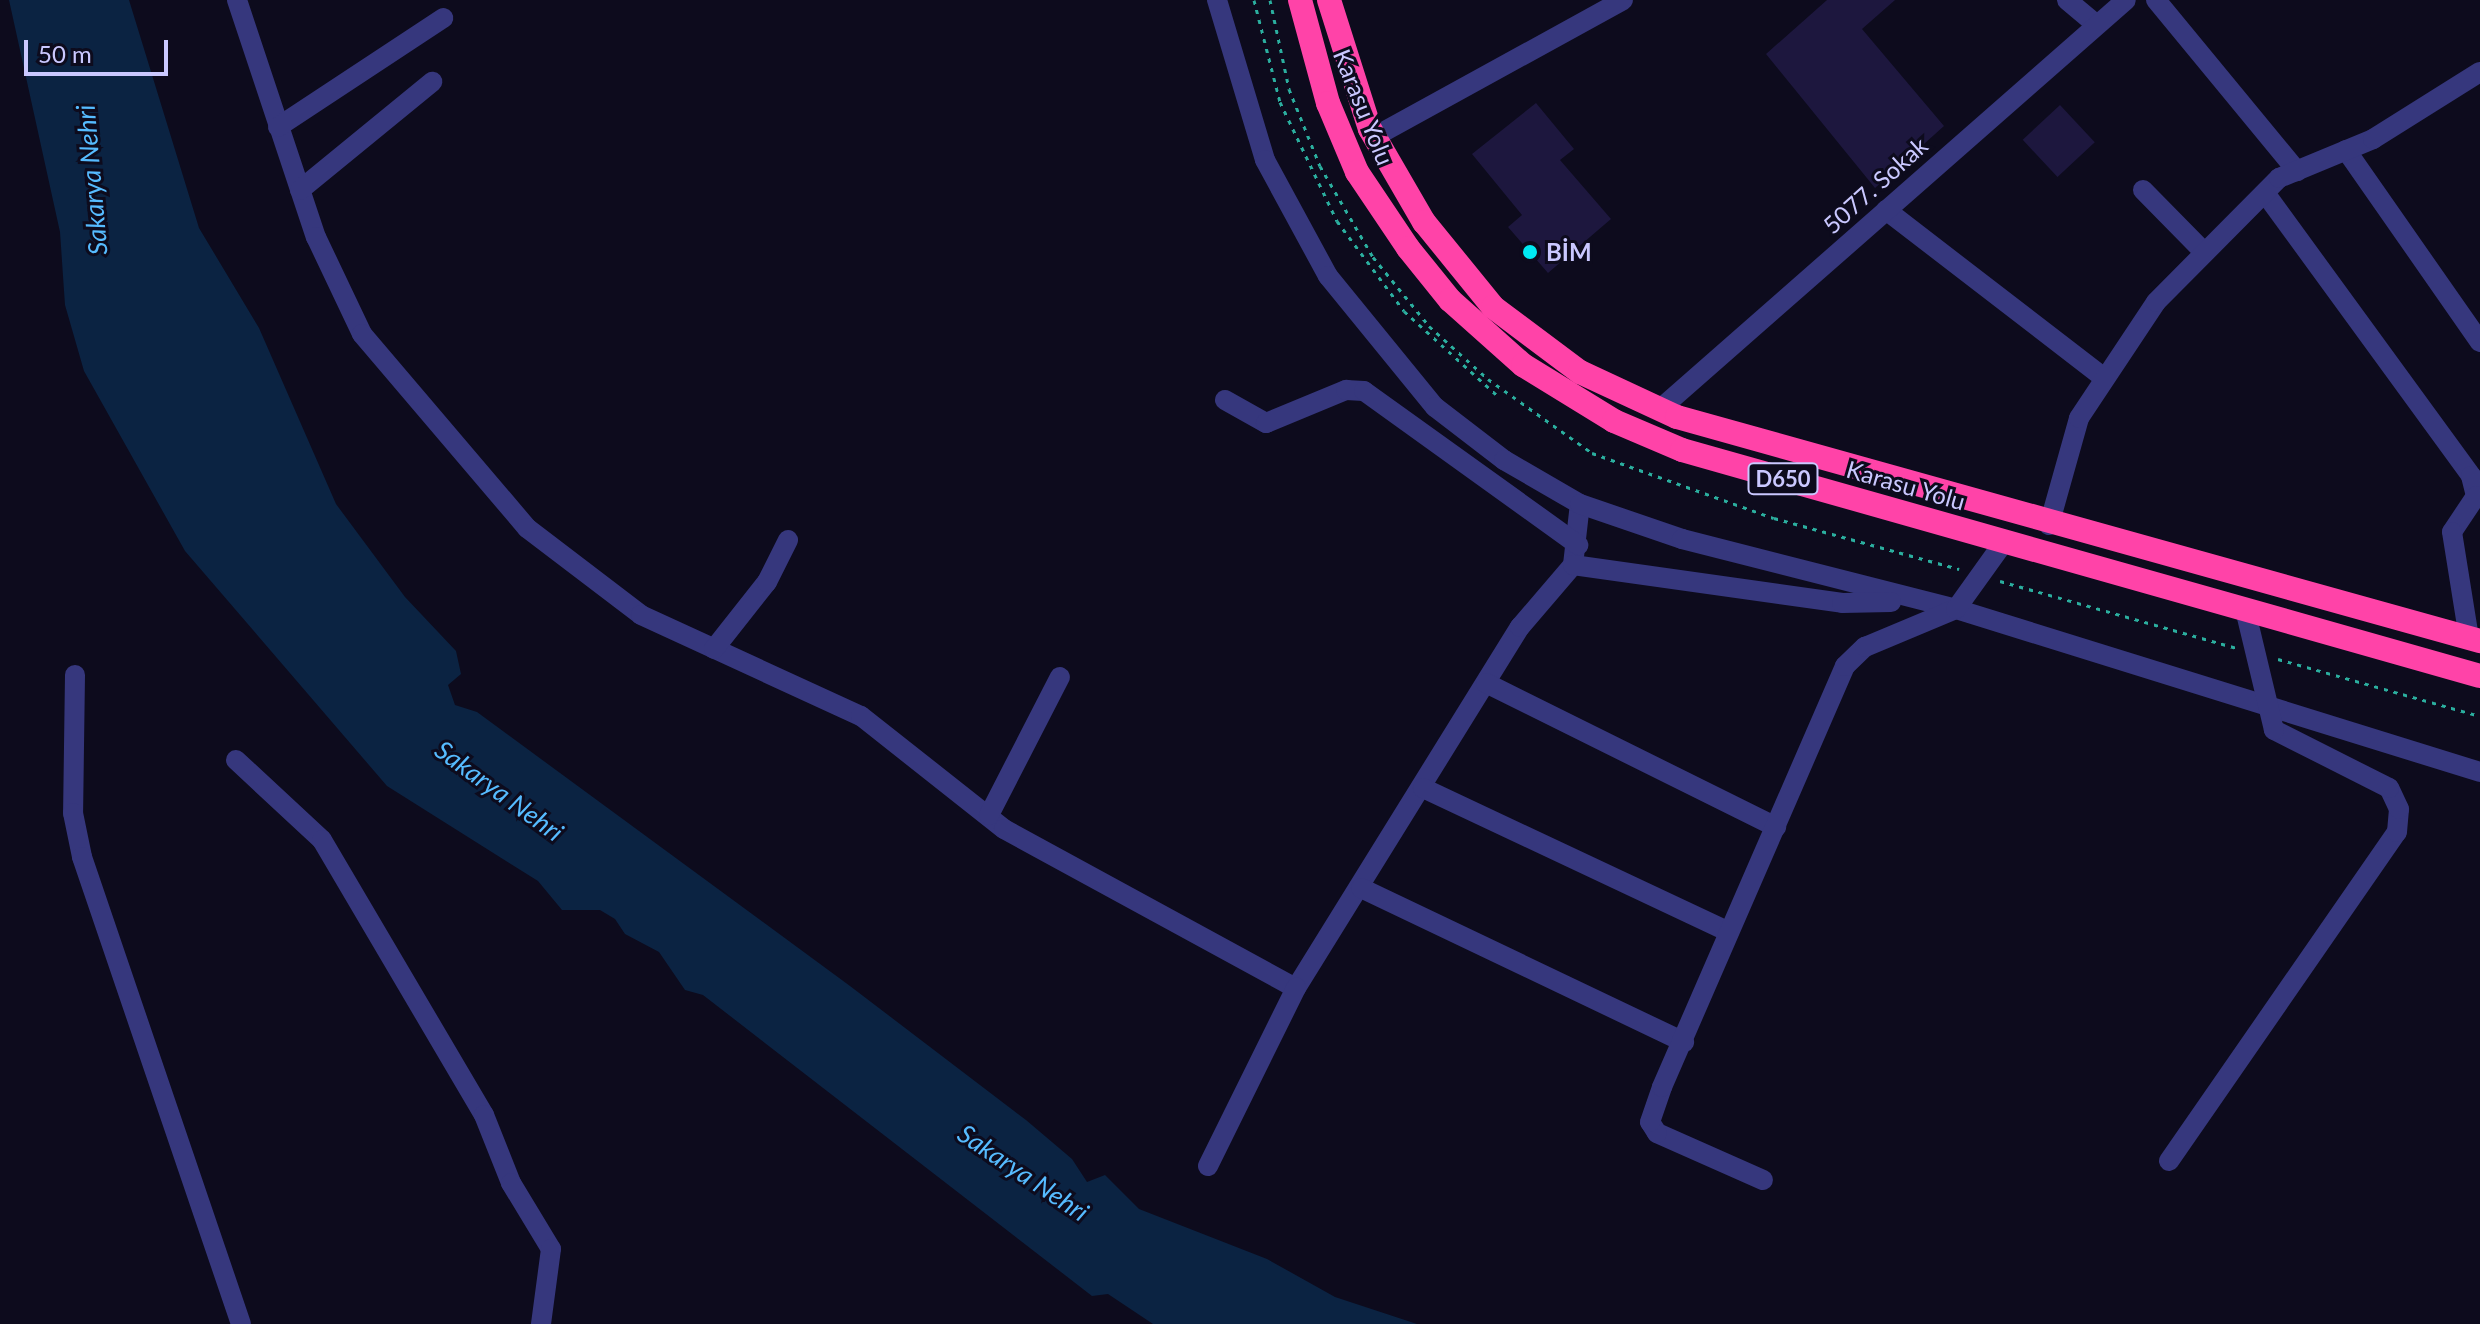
<!DOCTYPE html>
<meta charset="utf-8">
<style>
body{margin:0}
#map{position:relative;width:2480px;height:1324px;overflow:hidden;background:#0d0b1d;font-family:Lato,sans-serif}
div>[style]{position:absolute}
.water>*{inset:0;background:#0b2342}
.building>*{inset:0;background:#1d173e;transform-origin:0 0}
.path>*{height:3px;margin-top:-1.5px;transform-origin:0;background:repeating-linear-gradient(90deg,#2baf9f 0 4px,transparent 0 10px)}
.minor>*{height:20px;margin:-10px;padding:0 10px;transform-origin:10px;border-radius:10px;background:#36377d}
.highway>*{height:24px;margin:-12px;padding:0 12px;transform-origin:12px;border-radius:12px;background:#ff43a8}
.dots>*{width:22px;height:22px;translate:-50% -50%;box-sizing:border-box;border:4px solid #0d0b1d;border-radius:50%}
span{translate:-50% -50%;white-space:nowrap;text-align:center;line-height:1.15;-webkit-text-stroke:6px #0d0b1d;paint-order:stroke}
.shield-label span{padding:2px 6px;background:#0d0b1d;border:2px solid;border-radius:6px;-webkit-text-stroke-width:0}
.shield-label{font-size:22px;color:#cac8ff;font-weight:700}
.street-label{font-size:24px;color:#cac8ff}
.poi-label{font-size:24px;color:#cac8ff;font-weight:700}
.left{translate:0 -50%;text-align:left}
.water-label{font-size:26px;color:#56bbff;font-style:italic}
.scale{position:absolute;left:24px;top:40px;width:144px;height:36px;box-sizing:border-box;border:4px solid #cac8ff;border-top:0;padding-left:10px;font-size:24px;line-height:28px;white-space:nowrap;color:#cac8ff;-webkit-text-stroke:6px #0d0b1d;paint-order:stroke}
</style>
<div id="map">
<div class="water">
<i style="clip-path:polygon(9px 0,129px 0,199px 228px,259px 328px,336px 504px,405px 597px,456px 651px,461px 674px,448px 685px,455px 705px,477px 712px,850px 986px,1026px 1120px,1072px 1159px,1087px 1182px,1105px 1175px,1139px 1209px,1267px 1259px,1335px 1297px,1417px 1324px,1153px 1324px,1108px 1294px,1092px 1296px,703px 995px,685px 990px,659px 952px,625px 934px,615px 919px,600px 910px,562px 910px,538px 881px,387px 786px,185px 551px,84px 371px,65px 305px,60px 232px)"></i>
</div>
<div class="building">
<i style="clip-path:polygon(1827px 0,1895px 0,1862px 29px,1944px 126px,1875px 188px,1766px 54px)"></i>
<i style="clip-path:polygon(1536px 103px,1574px 149px,1560px 160px,1611px 219px,1548px 273px,1508px 227px,1522px 215px,1472px 154px)"></i>
<i style="left:2060px;top:105px;width:51px;height:51px;rotate:47deg"></i>
</div>
<div class="path">
<i style="left:1254px;top:0;width:105px;rotate:75.7deg"></i>
<i style="left:1280px;top:102px;width:132px;rotate:64.4deg"></i>
<i style="left:1337px;top:221px;width:112px;rotate:53.3deg"></i>
<i style="left:1404px;top:311px;width:128px;rotate:42.2deg"></i>
<i style="left:1270px;top:0;width:91px;rotate:77.9deg"></i>
<i style="left:1289px;top:89px;width:83px;rotate:68.1deg"></i>
<i style="left:1320px;top:166px;width:105px;rotate:59.8deg"></i>
<i style="left:1373px;top:257px;width:89px;rotate:50.9deg"></i>
<i style="left:1429px;top:326px;width:79px;rotate:41.9deg"></i>
<i style="left:1488px;top:379px;width:128px;rotate:35.4deg"></i>
<i style="left:1592px;top:453px;width:193px;rotate:19.7deg"></i>
<i style="left:1774px;top:518px;width:192px;rotate:15.4deg"></i>
<i style="left:2000px;top:581px;width:245px;rotate:15.8deg"></i>
<i style="left:2278px;top:659px;width:210px;rotate:15.8deg"></i>
</div>
<div class="minor">
<i style="left:237px;top:0;width:250px;rotate:71.6deg"></i>
<i style="left:316px;top:237px;width:107px;rotate:64.6deg"></i>
<i style="left:362px;top:334px;width:255px;rotate:49.6deg"></i>
<i style="left:527px;top:528px;width:143px;rotate:37.3deg"></i>
<i style="left:641px;top:615px;width:242px;rotate:24.7deg"></i>
<i style="left:861px;top:716px;width:182px;rotate:38.3deg"></i>
<i style="left:1004px;top:829px;width:332px;rotate:28.6deg"></i>
<i style="left:1296px;top:988px;width:425px;rotate:-58.2deg"></i>
<i style="left:1520px;top:627px;width:82px;rotate:-49.5deg"></i>
<i style="left:1573px;top:565px;width:61px;rotate:-83.5deg"></i>
<i style="left:1217px;top:0;width:167px;rotate:73.3deg"></i>
<i style="left:1265px;top:160px;width:132px;rotate:61.5deg"></i>
<i style="left:1328px;top:276px;width:169px;rotate:50.8deg"></i>
<i style="left:1435px;top:407px;width:87px;rotate:37.5deg"></i>
<i style="left:1504px;top:460px;width:88px;rotate:30.1deg"></i>
<i style="left:1580px;top:504px;width:108px;rotate:18.9deg"></i>
<i style="left:1682px;top:539px;width:283px;rotate:14.3deg"></i>
<i style="left:1956px;top:609px;width:549px;rotate:17.28deg"></i>
<i style="left:2067px;top:0;width:35px;rotate:40deg"></i>
<i style="left:2156px;top:0;width:222px;rotate:50.5deg"></i>
<i style="left:278px;top:127px;width:198px;rotate:-33.4deg"></i>
<i style="left:1374px;top:137px;width:284px;rotate:-28.8deg"></i>
<i style="left:2346px;top:150px;width:234px;rotate:55.1deg"></i>
<i style="left:300px;top:190px;width:171px;rotate:-39.3deg"></i>
<i style="left:2143px;top:190px;width:87px;rotate:45.5deg"></i>
<i style="left:2265px;top:193px;width:350px;rotate:53.9deg"></i>
<i style="left:2471px;top:476px;width:21px;rotate:76deg"></i>
<i style="left:2476px;top:496px;width:43px;rotate:123.7deg"></i>
<i style="left:2452px;top:532px;width:107px;rotate:80.9deg"></i>
<i style="left:1886px;top:210px;width:275px;rotate:37.6deg"></i>
<i style="left:1225px;top:400px;width:47px;rotate:29.3deg"></i>
<i style="left:1266px;top:423px;width:87px;rotate:-22.4deg"></i>
<i style="left:1346px;top:390px;width:18px;rotate:3deg"></i>
<i style="left:1364px;top:391px;width:264px;rotate:35.7deg"></i>
<i style="left:1659px;top:410px;width:621px;rotate:-41.28deg"></i>
<i style="left:2049px;top:525px;width:111px;rotate:-74.3deg"></i>
<i style="left:2079px;top:418px;width:139px;rotate:-56.4deg"></i>
<i style="left:2156px;top:302px;width:175px;rotate:-45.2deg"></i>
<i style="left:2279px;top:178px;width:102px;rotate:-22.5deg"></i>
<i style="left:2373px;top:139px;width:126px;rotate:-32.1deg"></i>
<i style="left:1573px;top:565px;width:272px;rotate:8deg"></i>
<i style="left:1842px;top:603px;width:49px;rotate:-1.2deg"></i>
<i style="left:714px;top:649px;width:85px;rotate:-51.7deg"></i>
<i style="left:767px;top:582px;width:47px;rotate:-63.4deg"></i>
<i style="left:75px;top:675px;width:138px;rotate:90.8deg"></i>
<i style="left:73px;top:813px;width:45px;rotate:78.4deg"></i>
<i style="left:82px;top:857px;width:493px;rotate:71.2deg"></i>
<i style="left:1486px;top:683px;width:324px;rotate:26.4deg"></i>
<i style="left:236px;top:760px;width:117px;rotate:42.9deg"></i>
<i style="left:322px;top:840px;width:319px;rotate:59.5deg"></i>
<i style="left:484px;top:1115px;width:73px;rotate:68.3deg"></i>
<i style="left:511px;top:1183px;width:77px;rotate:58.8deg"></i>
<i style="left:551px;top:1249px;width:76px;rotate:97.6deg"></i>
<i style="left:1423px;top:788px;width:338px;rotate:25.2deg"></i>
<i style="left:989px;top:815px;width:155px;rotate:-62.8deg"></i>
<i style="left:1361px;top:888px;width:358px;rotate:25.5deg"></i>
<i style="left:2169px;top:1161px;width:400px;rotate:-55.3deg"></i>
<i style="left:2397px;top:832px;width:23px;rotate:-85deg"></i>
<i style="left:2399px;top:809px;width:23px;rotate:-115deg"></i>
<i style="left:2389px;top:788px;width:129px;rotate:-153.2deg"></i>
<i style="left:2274px;top:730px;width:124px;rotate:-103.5deg"></i>
<i style="left:1208px;top:1166px;width:199px;rotate:-63.7deg"></i>
<i style="left:1763px;top:1180px;width:116px;rotate:-156.1deg"></i>
<i style="left:1657px;top:1133px;width:13px;rotate:-122deg"></i>
<i style="left:1650px;top:1122px;width:37px;rotate:-71deg"></i>
<i style="left:1662px;top:1087px;width:459px;rotate:-66.5deg"></i>
<i style="left:1845px;top:666px;width:28px;rotate:-44deg"></i>
<i style="left:1865px;top:647px;width:99px;rotate:-22.7deg"></i>
<i style="left:1956px;top:609px;width:82px;rotate:-54.4deg"></i>
</div>
<div class="highway">
<i style="left:1300px;top:0;width:107px;rotate:74.8deg"></i>
<i style="left:1328px;top:103px;width:75px;rotate:67.2deg"></i>
<i style="left:1357px;top:172px;width:92px;rotate:56.1deg"></i>
<i style="left:1408px;top:248px;width:67px;rotate:51.1deg"></i>
<i style="left:1450px;top:300px;width:98px;rotate:41.7deg"></i>
<i style="left:1523px;top:365px;width:107px;rotate:31.6deg"></i>
<i style="left:1614px;top:421px;width:74px;rotate:23.1deg"></i>
<i style="left:1682px;top:450px;width:829px;rotate:15.81deg"></i>
<i style="left:1329px;top:0;width:135px;rotate:72.4deg"></i>
<i style="left:1370px;top:129px;width:108px;rotate:59.9deg"></i>
<i style="left:1424px;top:222px;width:109px;rotate:50.9deg"></i>
<i style="left:1493px;top:307px;width:109px;rotate:36.8deg"></i>
<i style="left:1580px;top:372px;width:107px;rotate:24.9deg"></i>
<i style="left:1677px;top:417px;width:834px;rotate:15.59deg"></i>
</div>
<div class="dots">
<i style="left:1530px;top:252px;background:#00e9f3"></i>
</div>
<div class="shield-label">
<span style="left:1783px;top:479px">D650</span>
</div>
<div class="street-label">
<span style="left:1364px;top:107px;rotate:68deg">Karasu Yolu</span>
<span style="left:1875px;top:185px;rotate:-42deg">5077. Sokak</span>
<span style="left:1906px;top:485px;rotate:16deg">Karasu Yolu</span>
</div>
<div class="poi-label">
<span class="left" style="left:1546px;top:252px">BİM</span>
</div>
<div class="water-label">
<span style="left:92px;top:180px;rotate:-95deg">Sakarya Nehri</span>
<span style="left:499px;top:791px;rotate:36deg">Sakarya Nehri</span>
<span style="left:1023px;top:1173px;rotate:34deg">Sakarya Nehri</span>
</div>
<div class="scale">50 m</div>
</div>
